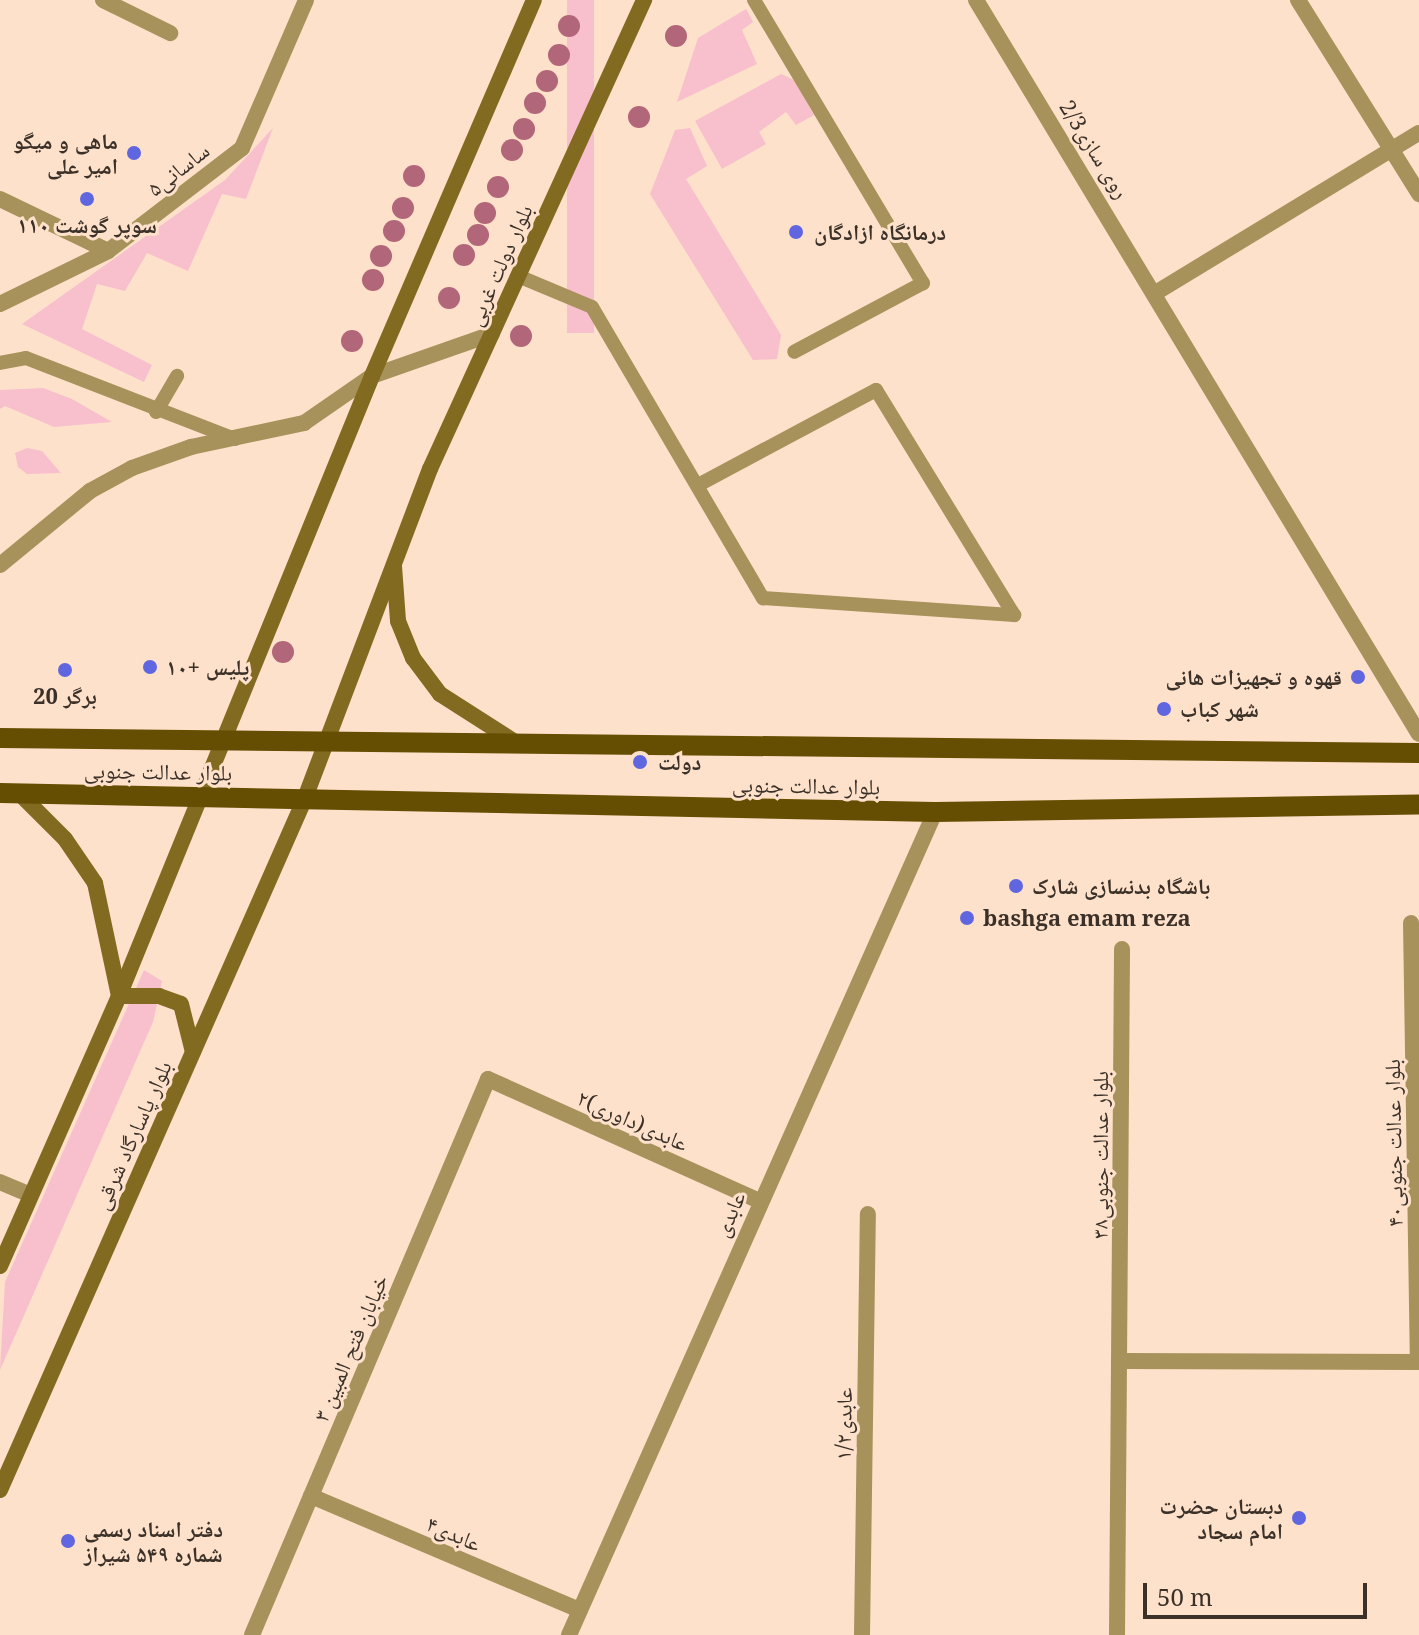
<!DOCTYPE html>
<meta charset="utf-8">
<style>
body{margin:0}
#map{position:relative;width:1419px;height:1635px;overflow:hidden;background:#fee1cb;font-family:"Noto Serif","Noto Naskh Arabic",serif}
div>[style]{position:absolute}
.green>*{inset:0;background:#f8bfcd;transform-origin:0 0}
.service>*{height:14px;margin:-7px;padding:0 7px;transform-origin:7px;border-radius:7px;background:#a8925b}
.minor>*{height:16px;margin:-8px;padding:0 8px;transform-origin:8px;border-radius:8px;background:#a8925b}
.tertiary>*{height:16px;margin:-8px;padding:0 8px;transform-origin:8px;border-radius:8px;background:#a8925b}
.secondary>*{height:16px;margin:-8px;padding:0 8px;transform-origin:8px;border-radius:8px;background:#836a21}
.primary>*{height:20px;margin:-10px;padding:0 10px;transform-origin:10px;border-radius:10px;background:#654e02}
.trees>*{width:22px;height:22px;margin:-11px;border-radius:50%;background:#b26679}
.dots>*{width:22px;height:22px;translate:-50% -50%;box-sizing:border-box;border:4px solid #fee1cb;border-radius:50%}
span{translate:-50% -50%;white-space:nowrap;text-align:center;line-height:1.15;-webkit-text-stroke:6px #fee1cb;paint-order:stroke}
.poi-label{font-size:22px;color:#3b3128;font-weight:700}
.right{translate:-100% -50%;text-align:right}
.left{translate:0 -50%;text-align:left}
.street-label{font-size:22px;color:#3b3128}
.scale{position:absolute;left:1143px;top:1583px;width:224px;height:36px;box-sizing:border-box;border:4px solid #3b3128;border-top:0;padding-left:10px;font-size:24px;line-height:28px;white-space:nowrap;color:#3b3128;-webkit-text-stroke:6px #fee1cb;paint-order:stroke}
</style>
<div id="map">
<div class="green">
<i style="left:567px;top:0;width:27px;height:333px"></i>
<i style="clip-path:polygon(746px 9px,753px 22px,742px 30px,757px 64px,677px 102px,698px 38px)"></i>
<i style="clip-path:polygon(781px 74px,794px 80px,814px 115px,796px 125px,786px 112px,759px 132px,766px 144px,722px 169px,695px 121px)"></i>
<i style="clip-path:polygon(273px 128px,246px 199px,222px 194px,188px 271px,147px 253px,125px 291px,97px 284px,82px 329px,152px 365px,144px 382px,22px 324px,225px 180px)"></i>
<i style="clip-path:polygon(690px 128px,707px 166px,686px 179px,781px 335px,777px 359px,753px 360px,650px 194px,675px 130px)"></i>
<i style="clip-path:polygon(43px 388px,72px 399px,112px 422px,54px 427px,5px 406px,0 409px,0 390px)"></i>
<i style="clip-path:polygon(27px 448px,42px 451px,61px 473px,27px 474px,18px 467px,15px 453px)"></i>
<i style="clip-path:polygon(144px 970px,162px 981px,153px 1022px,0 1370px,5px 1282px)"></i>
</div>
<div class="service">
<i style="left:754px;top:0;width:330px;rotate:59.2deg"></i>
<i style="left:923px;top:283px;width:146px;rotate:151.9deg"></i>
<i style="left:518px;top:276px;width:80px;rotate:22.7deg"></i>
<i style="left:592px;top:307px;width:338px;rotate:59.6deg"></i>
<i style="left:763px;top:598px;width:252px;rotate:3.9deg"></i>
<i style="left:1014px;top:615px;width:264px;rotate:-121.5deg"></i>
<i style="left:876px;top:390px;width:200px;rotate:151.9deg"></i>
<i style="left:0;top:363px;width:26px;rotate:-11deg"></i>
<i style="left:26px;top:358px;width:224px;rotate:21.2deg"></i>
<i style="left:156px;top:412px;width:42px;rotate:-59.7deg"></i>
</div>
<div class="minor">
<i style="left:103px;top:0;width:75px;rotate:26.2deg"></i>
<i style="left:976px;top:0;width:857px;rotate:58.89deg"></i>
<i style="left:1298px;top:0;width:229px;rotate:58deg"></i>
<i style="left:0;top:199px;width:120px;rotate:25.7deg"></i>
<i style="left:1157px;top:292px;width:306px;rotate:-31.3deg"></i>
<i style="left:0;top:304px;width:120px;rotate:-26.1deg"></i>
<i style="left:108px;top:251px;width:169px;rotate:-37.5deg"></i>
<i style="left:242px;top:148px;width:161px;rotate:-66.6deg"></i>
<i style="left:1411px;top:923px;width:439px;rotate:89.1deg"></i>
<i style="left:0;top:1182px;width:33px;rotate:23deg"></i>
<i style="left:1122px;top:1361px;width:297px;rotate:0.2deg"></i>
<i style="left:311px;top:1496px;width:292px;rotate:23deg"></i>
<i style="left:252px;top:1635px;width:604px;rotate:-67deg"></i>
<i style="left:488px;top:1079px;width:297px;rotate:24.2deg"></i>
<i style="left:862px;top:1635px;width:421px;rotate:-89.2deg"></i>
<i style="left:1117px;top:1635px;width:686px;rotate:-89.58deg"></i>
</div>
<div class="tertiary">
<i style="left:0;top:565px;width:117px;rotate:-39.4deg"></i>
<i style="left:90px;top:491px;width:48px;rotate:-28.7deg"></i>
<i style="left:132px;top:468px;width:63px;rotate:-19.6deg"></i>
<i style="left:191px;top:447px;width:116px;rotate:-12deg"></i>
<i style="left:304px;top:423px;width:83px;rotate:-34.7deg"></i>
<i style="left:372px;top:376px;width:127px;rotate:-19.3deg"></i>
<i style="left:569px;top:1635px;width:901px;rotate:-66.02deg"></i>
</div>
<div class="secondary">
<i style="left:394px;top:566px;width:55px;rotate:85.8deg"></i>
<i style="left:398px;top:621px;width:40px;rotate:68deg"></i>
<i style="left:413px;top:658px;width:45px;rotate:53.1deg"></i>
<i style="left:440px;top:694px;width:89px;rotate:32.6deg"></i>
<i style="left:18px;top:792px;width:66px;rotate:45deg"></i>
<i style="left:65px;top:839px;width:53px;rotate:55.7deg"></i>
<i style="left:95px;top:883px;width:116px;rotate:78deg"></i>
<i style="left:119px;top:996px;width:40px"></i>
<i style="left:159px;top:996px;width:23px;rotate:20deg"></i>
<i style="left:181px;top:1004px;width:49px;rotate:76deg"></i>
<i style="left:0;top:1266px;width:295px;rotate:-66.2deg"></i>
<i style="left:119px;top:996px;width:670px;rotate:-67.8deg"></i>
<i style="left:372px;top:376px;width:409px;rotate:-66.7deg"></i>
<i style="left:0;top:1490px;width:756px;rotate:-66.21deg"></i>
<i style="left:305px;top:798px;width:352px;rotate:-69.2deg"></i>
<i style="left:430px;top:469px;width:516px;rotate:-65.47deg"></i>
</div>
<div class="primary">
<i style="left:0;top:738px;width:1419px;rotate:0.61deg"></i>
<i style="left:0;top:793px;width:935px;rotate:1.16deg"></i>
<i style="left:935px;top:812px;width:484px;rotate:-0.9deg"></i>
</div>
<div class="trees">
<i style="left:569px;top:26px"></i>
<i style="left:676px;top:36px"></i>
<i style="left:559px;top:55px"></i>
<i style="left:547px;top:81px"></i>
<i style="left:535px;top:103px"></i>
<i style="left:639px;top:117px"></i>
<i style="left:524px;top:129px"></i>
<i style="left:512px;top:150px"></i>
<i style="left:414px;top:176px"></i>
<i style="left:498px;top:187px"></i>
<i style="left:403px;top:208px"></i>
<i style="left:485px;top:213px"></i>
<i style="left:394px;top:231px"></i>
<i style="left:478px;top:235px"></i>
<i style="left:464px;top:255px"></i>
<i style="left:381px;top:256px"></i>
<i style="left:373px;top:280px"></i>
<i style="left:449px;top:298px"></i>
<i style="left:521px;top:336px"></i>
<i style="left:352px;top:341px"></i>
<i style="left:283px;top:652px"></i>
</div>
<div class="dots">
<i style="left:134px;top:153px;background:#6066df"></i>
<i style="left:87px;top:199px;background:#6066df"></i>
<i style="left:796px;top:232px;background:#6066df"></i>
<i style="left:150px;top:667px;background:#6066df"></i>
<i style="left:65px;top:670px;background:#6066df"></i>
<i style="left:1358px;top:677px;background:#6066df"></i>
<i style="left:1164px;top:709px;background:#6066df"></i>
<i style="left:640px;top:762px;background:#6066df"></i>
<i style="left:1016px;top:886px;background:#6066df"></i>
<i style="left:967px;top:918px;background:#6066df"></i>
<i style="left:1299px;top:1518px;background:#6066df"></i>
<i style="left:68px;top:1541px;background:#6066df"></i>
</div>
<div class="poi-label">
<span class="right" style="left:118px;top:153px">ماهی و میگو<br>امیر علی</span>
<span style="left:87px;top:225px">سوپر گوشت ۱۱۰</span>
<span class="left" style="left:814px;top:232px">درمانگاه ازادگان</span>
<span class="left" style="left:166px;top:667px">پلیس +۱۰</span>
<span class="right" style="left:1342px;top:677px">قهوه و تجهیزات هانی</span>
<span style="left:65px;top:696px">برگر 20</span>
<span class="left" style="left:1180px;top:709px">شهر کباب</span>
<span class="left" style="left:658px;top:762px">دولت</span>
<span class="left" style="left:1032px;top:886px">باشگاه بدنسازی شارک</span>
<span class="left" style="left:983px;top:918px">bashga emam reza</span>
<span class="right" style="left:1283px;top:1518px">دبستان حضرت<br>امام سجاد</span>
<span class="left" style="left:84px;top:1541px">دفتر اسناد رسمی<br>شماره ۵۴۹ شیراز</span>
</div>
<div class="street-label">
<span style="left:1095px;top:149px;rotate:58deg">روی سازی2/3</span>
<span style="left:178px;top:169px;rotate:-38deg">۵ساسانی</span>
<span style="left:499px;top:265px;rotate:-66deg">بلوار دولت غربی</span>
<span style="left:158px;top:771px;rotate:1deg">بلوار عدالت جنوبی</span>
<span style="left:806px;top:785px;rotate:1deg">بلوار عدالت جنوبی</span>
<span style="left:633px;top:1120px;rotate:24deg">۲عابدی(داوری)</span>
<span style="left:132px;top:1135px;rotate:-66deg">بلوار پاسارگاد شرقی</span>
<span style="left:1393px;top:1143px;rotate:-91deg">بلوار عدالت جنوبی۴۰</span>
<span style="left:1100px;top:1155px;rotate:-90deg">بلوار عدالت جنوبی۳۸</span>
<span style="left:729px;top:1214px;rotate:-66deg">عابدی</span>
<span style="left:350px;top:1348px;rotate:-67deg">خیابان فتح المبین ۳</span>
<span style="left:843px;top:1424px;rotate:-89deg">عابدی۱/۲</span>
<span style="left:454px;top:1533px;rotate:23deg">عابدی۴</span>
</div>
<div class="scale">50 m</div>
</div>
